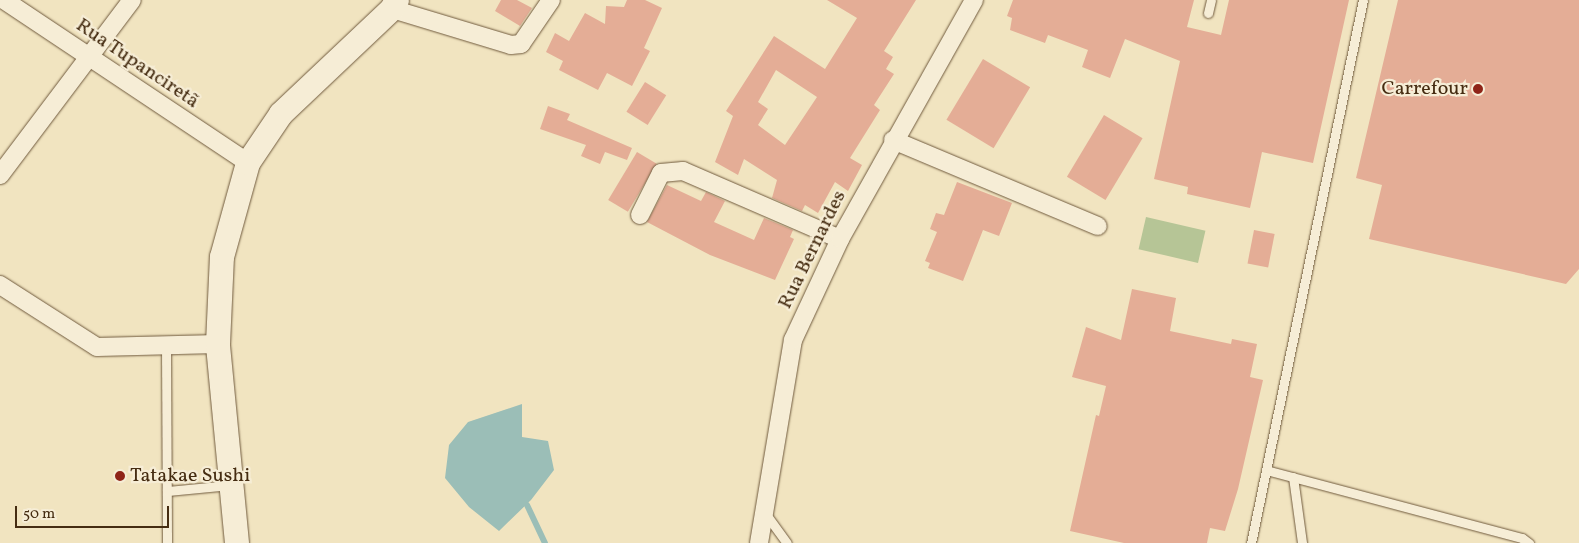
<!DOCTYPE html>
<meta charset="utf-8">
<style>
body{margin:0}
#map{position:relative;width:1579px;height:543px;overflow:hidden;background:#f1e4c0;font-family:Vollkorn,serif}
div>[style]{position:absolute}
.green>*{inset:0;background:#b6c596;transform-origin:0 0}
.water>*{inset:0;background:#9bbeb7}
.stream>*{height:6px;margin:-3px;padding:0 3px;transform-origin:3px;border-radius:3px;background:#9bbeb7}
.building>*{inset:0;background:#e4ad96;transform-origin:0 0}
.roads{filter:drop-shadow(0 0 1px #705a3d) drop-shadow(0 0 1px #705a3d)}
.lane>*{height:9px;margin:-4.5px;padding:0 4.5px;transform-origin:4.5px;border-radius:4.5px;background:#f6edd6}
.street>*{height:18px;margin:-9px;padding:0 9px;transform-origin:9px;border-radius:9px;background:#f6edd6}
.secondary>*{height:24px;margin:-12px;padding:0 12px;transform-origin:12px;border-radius:12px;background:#f6edd6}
.dots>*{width:14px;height:14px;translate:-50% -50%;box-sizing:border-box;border:2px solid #f6edd6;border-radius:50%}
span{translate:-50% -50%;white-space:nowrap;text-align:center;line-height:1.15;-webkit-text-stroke:4.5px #f6edd6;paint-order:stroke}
.street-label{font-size:20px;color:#452c11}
.poi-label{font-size:20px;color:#452c11}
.right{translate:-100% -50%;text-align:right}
.left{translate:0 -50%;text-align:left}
.scale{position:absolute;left:15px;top:506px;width:154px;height:22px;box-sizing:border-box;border:2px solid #452c11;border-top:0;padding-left:6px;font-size:15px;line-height:18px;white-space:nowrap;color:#452c11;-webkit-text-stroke:4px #f6edd6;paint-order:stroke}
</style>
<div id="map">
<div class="green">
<i style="left:1146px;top:217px;width:61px;height:33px;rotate:13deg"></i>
</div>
<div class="water">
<i style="clip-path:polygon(522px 404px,522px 437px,548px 441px,554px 470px,531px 500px,499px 531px,469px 507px,445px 478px,449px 445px,468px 422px)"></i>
</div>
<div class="stream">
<i style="left:527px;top:505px;width:42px;rotate:64.7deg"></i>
</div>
<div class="building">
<i style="clip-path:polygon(501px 0,517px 0,532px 8px,520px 26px,495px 11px)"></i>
<i style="clip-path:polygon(627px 0,645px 0,662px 8px,644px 48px,650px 51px,632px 86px,607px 73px,598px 90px,559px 70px,563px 61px,546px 52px,555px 33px,569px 41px,585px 13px,605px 24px,606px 6px,624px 7px)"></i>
<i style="clip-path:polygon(evenodd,827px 0,916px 0,884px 51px,893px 57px,886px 69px,894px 74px,874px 105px,880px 110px,850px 158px,862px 165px,848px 191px,835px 182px,818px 213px,805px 205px,802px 211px,772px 198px,777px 180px,744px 159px,738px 175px,715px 162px,733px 116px,726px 111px,774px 36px,825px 69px,857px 18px,827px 0,776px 70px,817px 97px,785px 145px,758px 125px,768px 109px,758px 102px,776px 70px)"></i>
<i style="clip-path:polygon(1013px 0,1194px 0,1187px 27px,1221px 35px,1229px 0,1349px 0,1313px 163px,1262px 152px,1250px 208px,1187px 194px,1188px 187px,1154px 179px,1180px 61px,1125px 39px,1110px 78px,1082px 67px,1088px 50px,1048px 35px,1045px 43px,1010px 30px,1012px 18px,1007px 16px)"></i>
<i style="clip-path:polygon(1398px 0,1579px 0,1579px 269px,1566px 284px,1369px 239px,1382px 185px,1356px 178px)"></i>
<i style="left:983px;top:59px;width:55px;height:71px;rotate:31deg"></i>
<i style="left:645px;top:82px;width:25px;height:35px;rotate:32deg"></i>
<i style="clip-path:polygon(548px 106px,570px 114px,567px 120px,632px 148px,627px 160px,605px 152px,600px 164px,581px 156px,586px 145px,540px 129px)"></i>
<i style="left:1104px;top:115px;width:45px;height:72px;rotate:31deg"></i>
<i style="left:637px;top:152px;width:23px;height:56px;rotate:31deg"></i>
<i style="clip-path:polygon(957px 182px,1012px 203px,999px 236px,983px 230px,963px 281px,928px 268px,930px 263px,925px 261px,937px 232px,930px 229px,936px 213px,944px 215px)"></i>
<i style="clip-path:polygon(667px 185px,701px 201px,706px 192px,725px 201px,714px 222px,754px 240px,764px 218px,793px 230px,790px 237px,794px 239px,775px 280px,710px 255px,647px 222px)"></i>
<i style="left:1254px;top:230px;width:21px;height:34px;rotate:11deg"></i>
<i style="clip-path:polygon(1132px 289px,1176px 298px,1170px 331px,1231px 344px,1232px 339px,1257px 344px,1250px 377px,1263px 380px,1238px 489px,1225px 531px,1210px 528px,1207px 543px,1124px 543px,1070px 531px,1096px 415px,1099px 416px,1106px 386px,1072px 377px,1086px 327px,1121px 340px)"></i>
</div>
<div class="roads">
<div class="lane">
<i style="left:1208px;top:13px;width:13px;rotate:-77deg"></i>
<i style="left:166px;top:346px;width:197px;rotate:89.7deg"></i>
<i style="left:1266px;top:470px;width:265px;rotate:14.9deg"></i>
<i style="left:1522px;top:538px;width:9px;rotate:36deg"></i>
<i style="left:1293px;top:477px;width:67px;rotate:82.2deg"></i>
<i style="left:167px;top:491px;width:64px;rotate:-5.4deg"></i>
<i style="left:765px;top:513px;width:37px;rotate:54deg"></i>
<i style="left:1251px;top:543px;width:554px;rotate:-78.35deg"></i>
</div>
<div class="street">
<i style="left:4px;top:0;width:293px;rotate:33.7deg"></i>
<i style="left:392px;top:9px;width:124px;rotate:16.8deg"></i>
<i style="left:511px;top:45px;width:10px;rotate:-6deg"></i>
<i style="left:521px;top:44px;width:53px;rotate:-55.7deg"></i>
<i style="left:893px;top:140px;width:222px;rotate:22.8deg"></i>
<i style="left:0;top:175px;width:219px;rotate:-53deg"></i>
<i style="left:640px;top:215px;width:47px;rotate:-63.4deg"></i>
<i style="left:661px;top:173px;width:22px;rotate:-5deg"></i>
<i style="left:683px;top:171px;width:171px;rotate:23.4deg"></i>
<i style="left:0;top:285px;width:115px;rotate:32.6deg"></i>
<i style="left:97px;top:347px;width:121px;rotate:-1.4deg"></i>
<i style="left:759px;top:543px;width:206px;rotate:-80.5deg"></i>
<i style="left:793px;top:340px;width:111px;rotate:-65deg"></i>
<i style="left:840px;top:239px;width:274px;rotate:-60.7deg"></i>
</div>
<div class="secondary">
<i style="left:237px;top:543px;width:200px;rotate:-95.5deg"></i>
<i style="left:218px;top:344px;width:87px;rotate:-87.4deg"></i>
<i style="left:222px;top:257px;width:98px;rotate:-74.5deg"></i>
<i style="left:248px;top:163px;width:59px;rotate:-56deg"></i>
<i style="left:281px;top:114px;width:153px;rotate:-43.4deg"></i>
<i style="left:392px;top:9px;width:10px;rotate:-61deg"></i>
</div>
</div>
<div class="dots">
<i style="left:1478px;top:89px;background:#8f2418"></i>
<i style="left:120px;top:476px;background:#8f2418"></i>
</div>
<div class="street-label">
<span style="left:137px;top:64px;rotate:34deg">Rua Tupanciretã</span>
<span style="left:813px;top:250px;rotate:-64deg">Rua Bernardes</span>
</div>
<div class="poi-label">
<span class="right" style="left:1468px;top:89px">Carrefour</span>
<span class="left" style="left:130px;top:476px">Tatakae Sushi</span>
</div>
<div class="scale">50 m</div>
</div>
